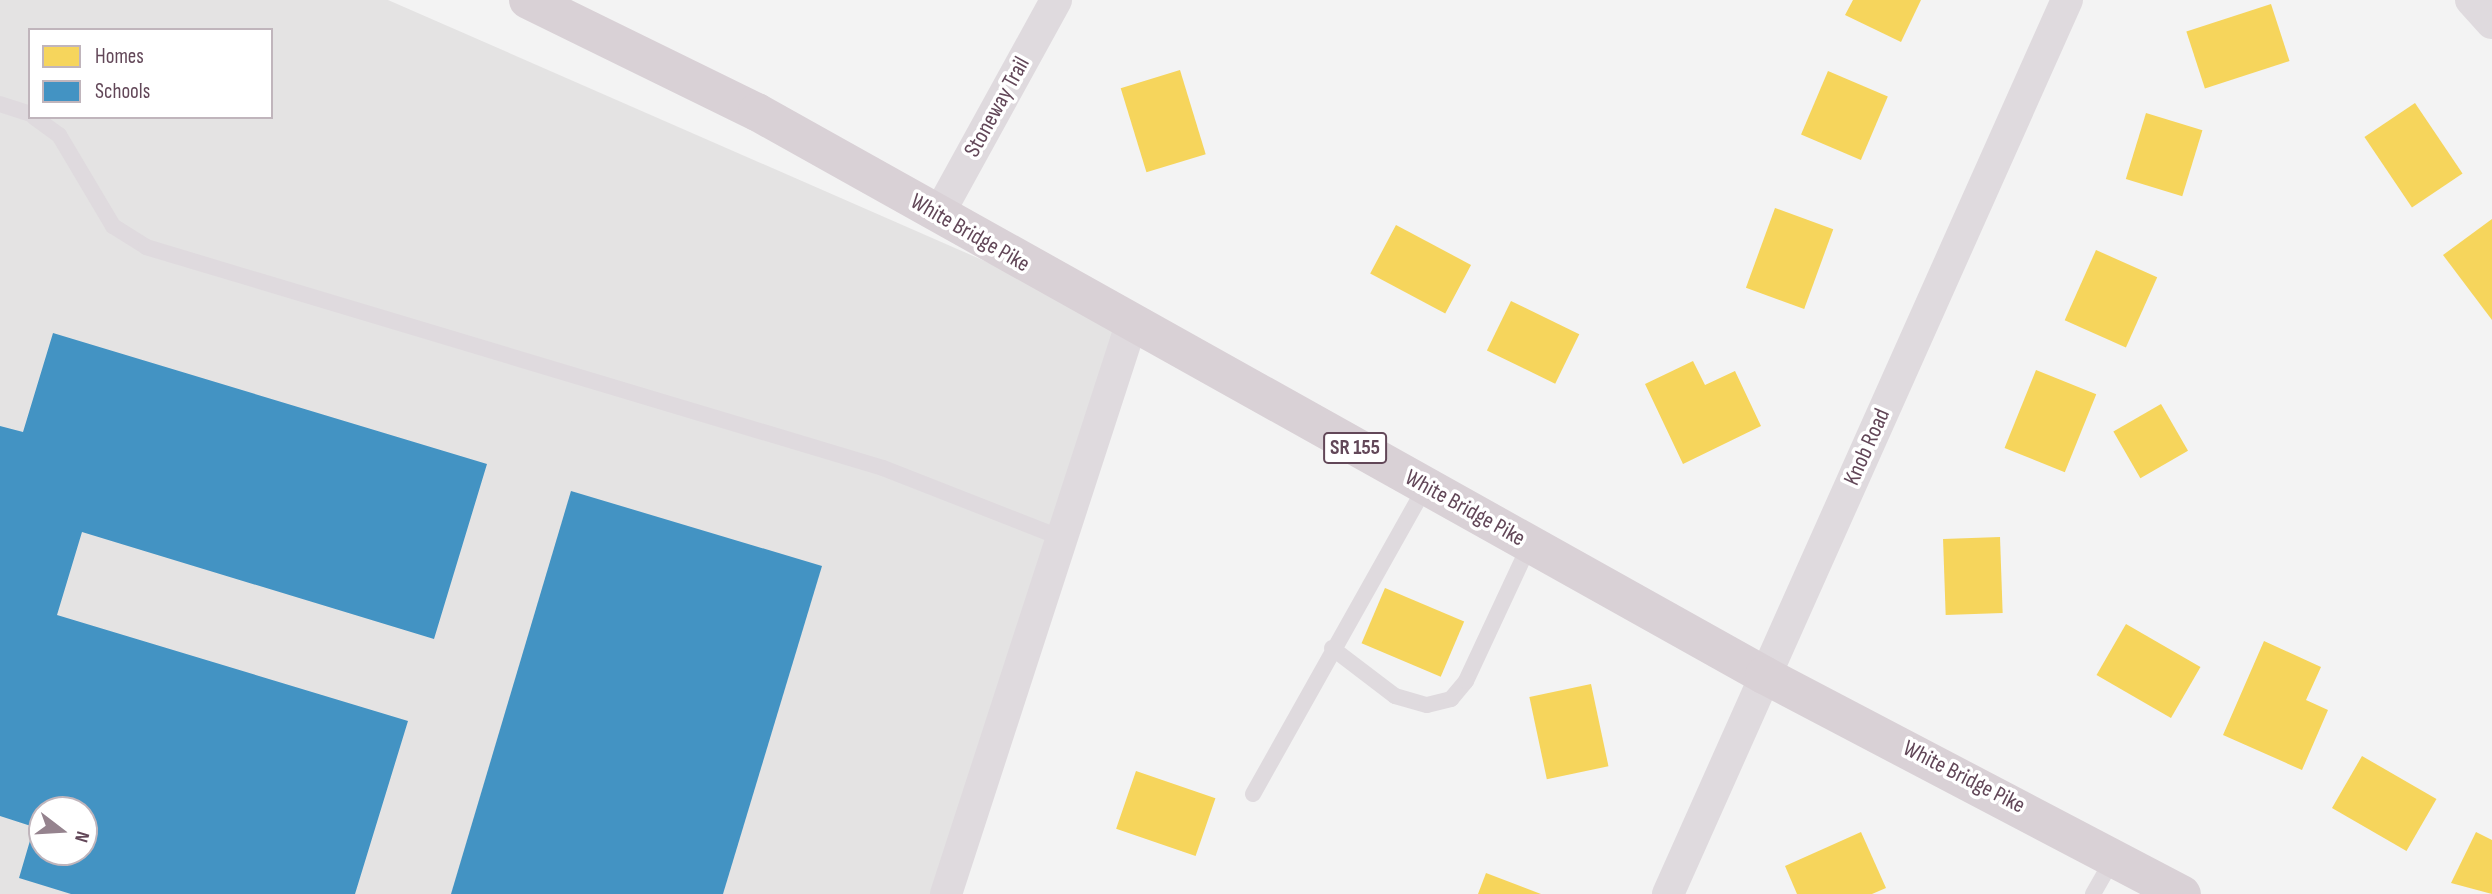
<!DOCTYPE html>
<style>
body{margin:0}
#map{position:relative;width:2492px;height:894px;overflow:hidden;background:#f3f3f3;font-family:"Sofia Sans Condensed",sans-serif}
div>[style]{position:absolute}
.education>*{inset:0;background:#e4e3e3}
.homes>*{inset:0;background:#f6d55c;transform-origin:0 0}
.schools>*{inset:0;background:#4393c3}
.lane>*{height:16px;margin:-8px;padding:0 8px;transform-origin:8px;border-radius:8px;background:#dfdade}
.street>*{height:32px;margin:-16px;padding:0 16px;transform-origin:16px;border-radius:16px;background:#dfdade}
.primary>*{height:38px;margin:-19px;padding:0 19px;transform-origin:19px;border-radius:19px;background:#d9d1d6}
span{translate:-50% -50%;white-space:nowrap;text-align:center;line-height:1.15;-webkit-text-stroke:7px #fff;paint-order:stroke}
.shield-label span{padding:2px 5px;background:#fff;border:2px solid;border-radius:5px;-webkit-text-stroke-width:0}
.shield-label{font-size:21px;color:#624758;font-weight:700}
.street-label{font-size:23px;color:#624758}
.legend{position:absolute;left:28px;top:28px;width:245px;height:91px;box-sizing:border-box;background:#fff;border:2px solid #c0b5bc;margin:0;padding:9px 12px;list-style:none;font-size:21px;color:#624758}
.legend li{display:flex;align-items:center;gap:14px;height:35px}
.legend b{width:35px;border:2px solid #c0b5bc}
.north{position:absolute;left:28px;top:796px;width:70px;height:70px;box-sizing:border-box;background:#fff;border:2px solid #c0b5bc;border-radius:50%;rotate:107deg;font-size:19px;font-weight:700;line-height:28px;text-align:center;color:#624758}
.north::after{content:'';display:block;margin:auto;width:24px;height:32px;background:#95838e;clip-path:polygon(50% 0,100% 100%,50% 72%,0 100%)}
</style>
<div id="map">
<div class="education">
<i style="clip-path:polygon(evenodd,0 0,388px 0,1131px 325px,948px 894px,0 894px,0 0,30px 30px,271px 30px,271px 117px,30px 117px,30px 30px,0 0,42px 810px,84px 810px,84px 852px,42px 852px,42px 810px)"></i>
</div>
<div class="homes">
<i style="clip-path:polygon(1853px 0,1921px 0,1901px 42px,1845px 15px)"></i>
<i style="left:2271px;top:4px;width:60px;height:89px;rotate:72deg"></i>
<i style="left:1180px;top:70px;width:88px;height:62px;rotate:73deg"></i>
<i style="left:1828px;top:71px;width:65px;height:69px;rotate:23deg"></i>
<i style="left:2415px;top:103px;width:85px;height:61px;rotate:56deg"></i>
<i style="left:2146px;top:113px;width:59px;height:69px;rotate:17deg"></i>
<i style="left:1775px;top:208px;width:62px;height:85px;rotate:20deg"></i>
<i style="clip-path:polygon(2492px 219px,2492px 320px,2443px 255px)"></i>
<i style="left:1396px;top:225px;width:85px;height:55px;rotate:28deg"></i>
<i style="left:2096px;top:250px;width:67px;height:77px;rotate:24deg"></i>
<i style="left:1511px;top:301px;width:76px;height:55px;rotate:26deg"></i>
<i style="clip-path:polygon(1693px 361px,1705px 385px,1735px 371px,1761px 426px,1683px 464px,1645px 384px)"></i>
<i style="left:2036px;top:370px;width:65px;height:84px;rotate:22deg"></i>
<i style="left:2161px;top:404px;width:54px;height:55px;rotate:60deg"></i>
<i style="left:2000px;top:537px;width:76px;height:57px;rotate:88deg"></i>
<i style="left:1385px;top:588px;width:86px;height:60px;rotate:23deg"></i>
<i style="left:2126px;top:624px;width:86px;height:59px;rotate:30deg"></i>
<i style="clip-path:polygon(2264px 641px,2321px 667px,2306px 700px,2328px 710px,2302px 770px,2223px 735px)"></i>
<i style="left:1591px;top:684px;width:84px;height:63px;rotate:78deg"></i>
<i style="left:2362px;top:756px;width:86px;height:60px;rotate:30deg"></i>
<i style="left:1136px;top:771px;width:84px;height:61px;rotate:19deg"></i>
<i style="clip-path:polygon(1861px 832px,1886px 888px,1872px 894px,1797px 894px,1785px 866px)"></i>
<i style="clip-path:polygon(2476px 832px,2492px 840px,2492px 894px,2451px 883px)"></i>
<i style="clip-path:polygon(1486px 873px,1541px 894px,1478px 894px)"></i>
</div>
<div class="schools">
<i style="clip-path:polygon(evenodd,53px 333px,487px 464px,434px 639px,82px 532px,57px 615px,408px 721px,355px 894px,71px 894px,19px 878px,34px 827px,0 816px,0 426px,23px 432px,53px 333px,42px 810px,84px 810px,84px 852px,42px 852px,42px 810px)"></i>
<i style="clip-path:polygon(571px 491px,822px 566px,723px 894px,451px 894px)"></i>
</div>
<div class="lane">
<i style="left:0;top:104px;width:32px;rotate:18deg"></i>
<i style="left:34px;top:117px;width:31px;rotate:36deg"></i>
<i style="left:59px;top:135px;width:106px;rotate:59.3deg"></i>
<i style="left:113px;top:226px;width:39px;rotate:32deg"></i>
<i style="left:146px;top:247px;width:769px;rotate:16.69deg"></i>
<i style="left:883px;top:468px;width:189px;rotate:21.4deg"></i>
<i style="left:1332px;top:648px;width:79px;rotate:37.3deg"></i>
<i style="left:1395px;top:696px;width:33px;rotate:16deg"></i>
<i style="left:1427px;top:705px;width:25px;rotate:-14deg"></i>
<i style="left:1451px;top:699px;width:23px;rotate:-50deg"></i>
<i style="left:1466px;top:681px;width:151px;rotate:-65deg"></i>
<i style="left:1253px;top:794px;width:353px;rotate:-60.7deg"></i>
<i style="left:2093px;top:894px;width:43px;rotate:-60.4deg"></i>
</div>
<div class="street">
<i style="left:2471px;top:0;width:31px;rotate:48deg"></i>
<i style="left:938px;top:215px;width:245px;rotate:-61.2deg"></i>
<i style="left:946px;top:894px;width:598px;rotate:-71.99deg"></i>
<i style="left:1668px;top:894px;width:979px;rotate:-65.95deg"></i>
</div>
<div class="primary">
<i style="left:528px;top:0;width:255px;rotate:26.1deg"></i>
<i style="left:757px;top:112px;width:1154px;rotate:29.21deg"></i>
<i style="left:1764px;top:675px;width:472px;rotate:27.7deg"></i>
</div>
<div class="shield-label">
<span style="left:1355px;top:448px">SR 155</span>
</div>
<div class="street-label">
<span style="left:997px;top:107px;rotate:-61deg">Stoneway Trail</span>
<span style="left:970px;top:233px;rotate:30deg">White Bridge Pike</span>
<span style="left:1867px;top:447px;rotate:-66deg">Knob Road</span>
<span style="left:1465px;top:508px;rotate:29deg">White Bridge Pike</span>
<span style="left:1964px;top:777px;rotate:27deg">White Bridge Pike</span>
</div>
<ul class="legend">
<li><b style="height:19px;background:#f6d55c"></b>Homes</li>
<li><b style="height:19px;background:#4393c3"></b>Schools</li>
</ul>
<div class="north">N</div>
</div>
